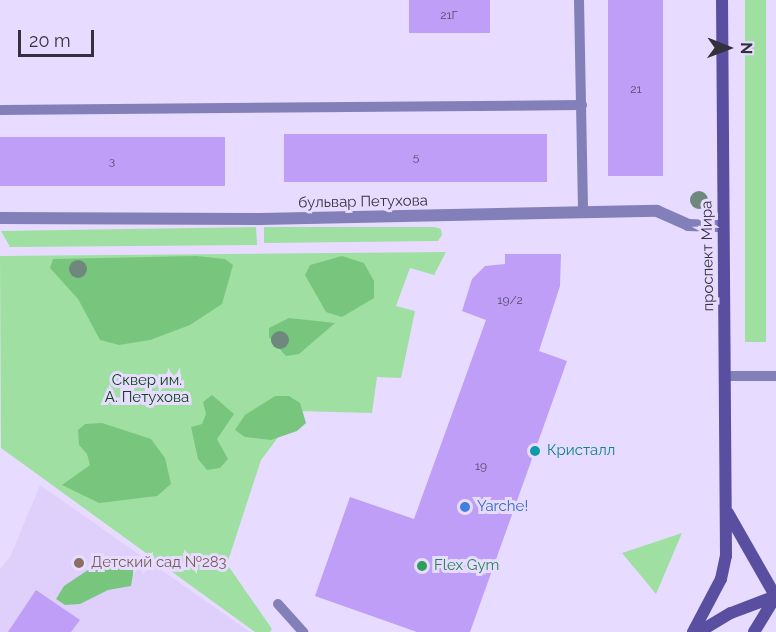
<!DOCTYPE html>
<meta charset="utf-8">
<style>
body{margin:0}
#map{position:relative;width:776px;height:632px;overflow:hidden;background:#e7dcff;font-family:Raleway,sans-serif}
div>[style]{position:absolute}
.built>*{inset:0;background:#dfd0fb}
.green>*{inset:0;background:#9fdfa2;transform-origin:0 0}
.forest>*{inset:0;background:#78c67e}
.building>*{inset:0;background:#bf9ef7;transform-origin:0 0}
.lane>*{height:10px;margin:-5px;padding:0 5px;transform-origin:5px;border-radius:5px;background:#8380b9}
.street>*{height:12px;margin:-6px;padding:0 6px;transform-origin:6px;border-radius:6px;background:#8380b9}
.secondary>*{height:12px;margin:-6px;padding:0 6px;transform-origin:6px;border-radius:6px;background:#594ea0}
.trees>*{width:18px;height:18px;margin:-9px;border-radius:50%;background:#6e887e}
.dots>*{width:16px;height:16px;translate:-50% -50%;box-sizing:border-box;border:3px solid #e7dcff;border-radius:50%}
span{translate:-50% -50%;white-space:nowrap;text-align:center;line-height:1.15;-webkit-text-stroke:6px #e7dcff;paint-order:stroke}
.number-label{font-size:12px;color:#574c6c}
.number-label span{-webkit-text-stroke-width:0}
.street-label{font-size:15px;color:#34303d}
.park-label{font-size:15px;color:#0b4415}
.culture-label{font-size:15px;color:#0d838f}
.left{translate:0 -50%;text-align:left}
.shop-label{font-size:15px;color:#366cbe}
.education-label{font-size:15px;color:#785e54}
.leisure-label{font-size:15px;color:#27864d}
.north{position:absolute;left:698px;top:18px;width:60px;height:60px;-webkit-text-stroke:4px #e7dcff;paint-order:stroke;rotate:91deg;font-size:16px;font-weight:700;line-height:24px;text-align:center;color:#34303d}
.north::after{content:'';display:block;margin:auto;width:21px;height:27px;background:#34303d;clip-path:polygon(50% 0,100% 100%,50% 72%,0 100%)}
.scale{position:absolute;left:18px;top:30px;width:76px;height:27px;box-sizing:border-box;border:3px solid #34303d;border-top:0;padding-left:8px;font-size:18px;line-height:21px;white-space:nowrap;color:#34303d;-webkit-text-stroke:4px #e7dcff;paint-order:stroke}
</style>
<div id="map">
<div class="built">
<i style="clip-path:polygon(40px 485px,250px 632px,0 632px,0 569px,10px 557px)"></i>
</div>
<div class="green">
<i style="left:745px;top:0;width:21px;height:342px"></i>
<i style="clip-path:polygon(256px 227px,257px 245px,10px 247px,1px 231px)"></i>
<i style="clip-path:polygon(264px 227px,434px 227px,441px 229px,442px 235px,438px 241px,264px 243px)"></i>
<i style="clip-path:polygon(446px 252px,434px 275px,410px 268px,396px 306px,415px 311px,401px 378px,377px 377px,372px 413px,298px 411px,261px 460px,227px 564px,272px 629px,270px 632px,255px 632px,1px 448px,0 256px)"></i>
<i style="clip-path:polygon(682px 533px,656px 594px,622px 553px)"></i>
</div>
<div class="forest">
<i style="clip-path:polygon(196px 256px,225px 259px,233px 265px,222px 304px,190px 325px,150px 340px,119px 345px,100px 340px,78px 299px,50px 268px,53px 259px)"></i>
<i style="clip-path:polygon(342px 256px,364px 263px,374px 281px,374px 298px,342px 317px,326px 312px,305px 275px,310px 265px)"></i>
<i style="clip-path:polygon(289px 318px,335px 323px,299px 354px,286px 356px,269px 337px,269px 328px)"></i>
<i style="clip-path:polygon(212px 395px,234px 414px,217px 439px,228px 459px,220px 468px,207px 470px,198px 459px,191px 427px,202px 424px,206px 414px,203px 402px)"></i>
<i style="clip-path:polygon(275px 396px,289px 396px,300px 403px,306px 423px,297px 431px,271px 440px,245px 437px,235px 430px,245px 415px)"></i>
<i style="clip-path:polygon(102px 423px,151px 439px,165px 458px,171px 484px,157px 496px,99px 503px,62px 485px,90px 465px,87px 454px,79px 445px,78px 430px,85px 424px)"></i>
<i style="clip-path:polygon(121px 562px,134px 568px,131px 586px,108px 590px,80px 604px,65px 605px,56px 599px,64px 586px,88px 570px)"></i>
</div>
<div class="building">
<i style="left:409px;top:0;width:81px;height:33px"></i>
<i style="left:608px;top:0;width:55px;height:176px"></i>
<i style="left:547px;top:134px;width:48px;height:263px;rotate:90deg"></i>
<i style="left:0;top:137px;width:225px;height:49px"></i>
<i style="clip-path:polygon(505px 254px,561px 254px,560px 286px,539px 351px,567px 361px,470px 632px,417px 632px,315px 596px,350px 497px,414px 519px,486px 320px,462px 311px,472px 279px,485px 266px,505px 264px)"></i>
<i style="clip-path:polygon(36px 590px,80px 620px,71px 632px,8px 632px)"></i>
</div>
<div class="lane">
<i style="left:579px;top:0;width:212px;rotate:88.9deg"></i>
<i style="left:0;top:110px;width:582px;rotate:-0.49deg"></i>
<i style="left:725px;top:376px;width:51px"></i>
<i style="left:278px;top:604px;width:38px;rotate:48deg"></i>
</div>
<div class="street">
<i style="left:0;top:218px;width:260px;rotate:0.2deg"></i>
<i style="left:260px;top:219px;width:397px;rotate:-1.2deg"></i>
<i style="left:657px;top:211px;width:34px;rotate:24deg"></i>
<i style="left:688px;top:225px;width:35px;rotate:2deg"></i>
</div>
<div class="secondary">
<i style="left:728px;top:513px;width:97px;rotate:60.3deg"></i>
<i style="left:693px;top:632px;width:60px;rotate:-62.2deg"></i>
<i style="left:721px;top:579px;width:24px;rotate:-78deg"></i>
<i style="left:726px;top:556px;width:556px;rotate:-90.41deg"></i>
<i style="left:699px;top:632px;width:37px;rotate:-31deg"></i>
<i style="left:731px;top:613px;width:48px;rotate:-20.7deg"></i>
<i style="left:754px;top:632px;width:42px;rotate:-58.6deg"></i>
</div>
<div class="trees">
<i style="left:699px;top:200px"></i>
<i style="left:78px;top:269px"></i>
<i style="left:280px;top:340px"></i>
</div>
<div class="dots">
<i style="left:535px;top:451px;background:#0f9aa8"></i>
<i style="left:465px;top:507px;background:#3f7fe0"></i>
<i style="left:79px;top:563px;background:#8d6e63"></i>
<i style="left:422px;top:566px;background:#2e9e5b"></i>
</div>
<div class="number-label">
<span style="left:449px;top:16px">21Г</span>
<span style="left:636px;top:90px">21</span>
<span style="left:416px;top:158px">5</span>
<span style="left:112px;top:162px">3</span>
<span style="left:510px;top:301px">19/2</span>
<span style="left:481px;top:467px">19</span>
</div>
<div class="street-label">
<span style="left:363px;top:202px;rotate:-1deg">бульвар Петухова</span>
<span style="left:708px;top:256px;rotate:-91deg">проспект Мира</span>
</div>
<div class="park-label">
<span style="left:147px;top:389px">Сквер им.<br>А. Петухова</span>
</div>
<div class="culture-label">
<span class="left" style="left:547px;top:451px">Кристалл</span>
</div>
<div class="shop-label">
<span class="left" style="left:477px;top:507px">Yarche!</span>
</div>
<div class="education-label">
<span class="left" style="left:91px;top:563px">Детский сад №283</span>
</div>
<div class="leisure-label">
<span class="left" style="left:434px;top:566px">Flex Gym</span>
</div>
<div class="north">N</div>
<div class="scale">20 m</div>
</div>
